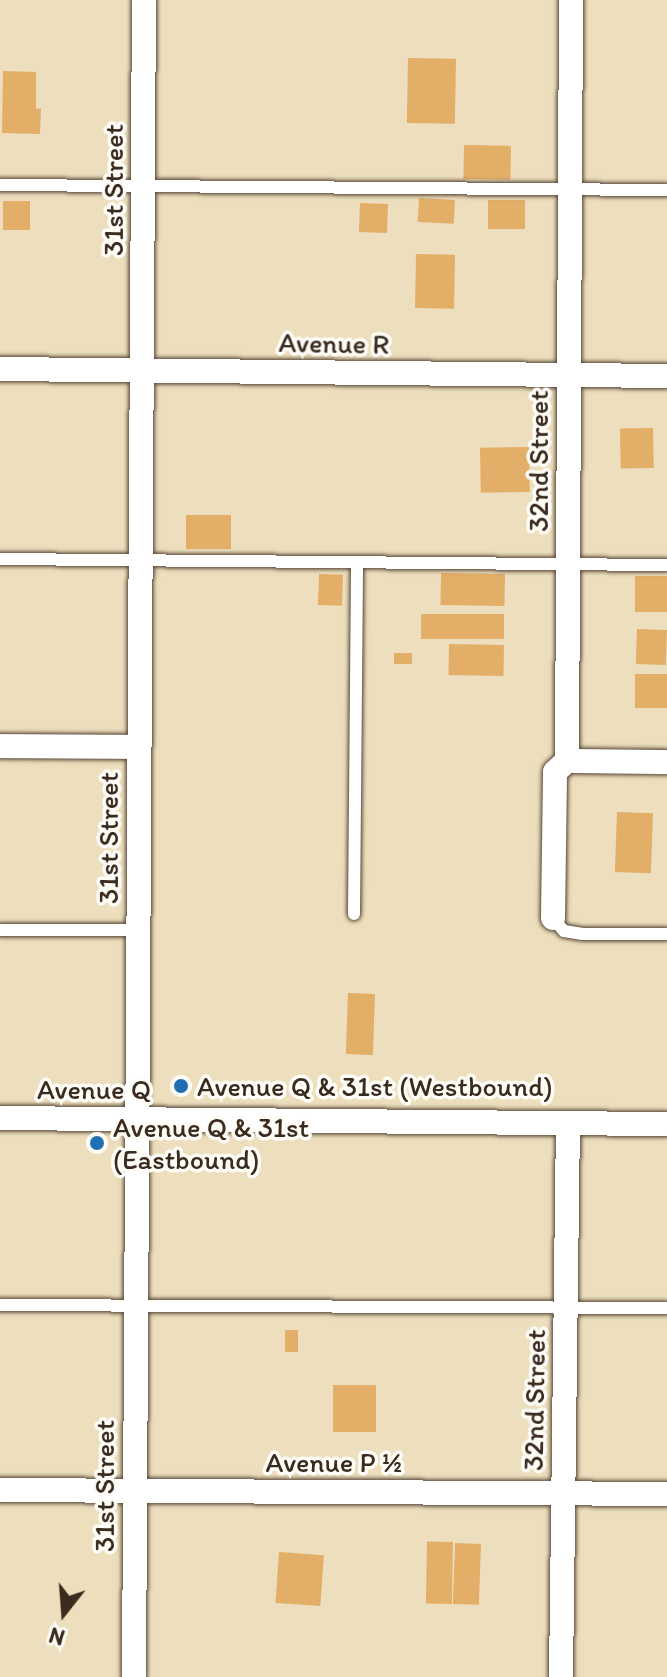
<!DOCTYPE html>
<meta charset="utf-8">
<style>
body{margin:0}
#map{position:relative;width:667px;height:1677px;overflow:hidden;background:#eddfbd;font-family:Itim,sans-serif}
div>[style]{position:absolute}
.building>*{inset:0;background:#e3ae67;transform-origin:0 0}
.roads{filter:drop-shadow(0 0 2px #564536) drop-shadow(0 0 2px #564536)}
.lane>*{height:12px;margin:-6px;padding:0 6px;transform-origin:6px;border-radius:6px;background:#fff}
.street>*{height:24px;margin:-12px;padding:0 12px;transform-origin:12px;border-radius:12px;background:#fff}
.dots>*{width:22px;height:22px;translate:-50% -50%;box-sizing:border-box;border:4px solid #fdfcf7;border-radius:50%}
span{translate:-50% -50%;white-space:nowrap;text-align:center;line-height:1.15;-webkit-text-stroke:7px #fdfcf7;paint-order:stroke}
.street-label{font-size:28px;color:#3b2a1e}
.poi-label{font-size:28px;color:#3b2a1e}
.left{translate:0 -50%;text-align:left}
.north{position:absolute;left:24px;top:1573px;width:80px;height:80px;-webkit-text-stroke:6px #fdfcf7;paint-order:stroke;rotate:197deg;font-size:22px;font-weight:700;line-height:32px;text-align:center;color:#3b2a1e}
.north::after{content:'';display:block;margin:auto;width:28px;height:36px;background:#3b2a1e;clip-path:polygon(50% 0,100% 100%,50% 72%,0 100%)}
</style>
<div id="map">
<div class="building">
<i style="left:408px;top:58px;width:48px;height:65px;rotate:1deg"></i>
<i style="clip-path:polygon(3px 71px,36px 72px,36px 109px,41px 108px,40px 134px,2px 133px)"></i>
<i style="left:464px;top:145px;width:47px;height:34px;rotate:1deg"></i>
<i style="left:419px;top:198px;width:36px;height:24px;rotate:3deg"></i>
<i style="left:525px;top:200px;width:29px;height:37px;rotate:90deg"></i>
<i style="left:3px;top:201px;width:27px;height:29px"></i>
<i style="left:360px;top:203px;width:28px;height:29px;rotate:2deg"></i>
<i style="left:416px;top:254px;width:39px;height:54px;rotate:1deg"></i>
<i style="left:653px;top:428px;width:40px;height:33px;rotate:89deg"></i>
<i style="left:529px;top:447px;width:45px;height:49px;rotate:89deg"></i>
<i style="left:186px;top:515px;width:45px;height:34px"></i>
<i style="left:441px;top:573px;width:64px;height:32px;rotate:1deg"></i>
<i style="left:319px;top:574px;width:24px;height:31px;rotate:2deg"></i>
<i style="left:635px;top:576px;width:32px;height:36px"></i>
<i style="left:504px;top:614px;width:25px;height:83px;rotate:90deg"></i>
<i style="left:637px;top:629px;width:30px;height:35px;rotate:2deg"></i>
<i style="left:449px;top:644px;width:55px;height:31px;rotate:1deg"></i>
<i style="left:394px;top:653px;width:18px;height:11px"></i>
<i style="left:635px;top:674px;width:32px;height:34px"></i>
<i style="left:617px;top:812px;width:36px;height:60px;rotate:2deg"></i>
<i style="left:348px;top:993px;width:27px;height:61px;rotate:2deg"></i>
<i style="left:285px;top:1330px;width:13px;height:22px"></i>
<i style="left:333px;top:1385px;width:43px;height:47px"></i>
<i style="left:453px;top:1542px;width:62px;height:26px;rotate:91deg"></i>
<i style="left:455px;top:1543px;width:26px;height:61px;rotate:2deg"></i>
<i style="left:279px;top:1552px;width:45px;height:51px;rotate:4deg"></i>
</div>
<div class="roads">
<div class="lane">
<i style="left:0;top:185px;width:667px;rotate:0.43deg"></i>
<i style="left:0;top:559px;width:667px;rotate:0.52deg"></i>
<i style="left:354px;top:914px;width:350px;rotate:-89.5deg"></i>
<i style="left:553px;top:918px;width:17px;rotate:50deg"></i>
<i style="left:564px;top:931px;width:19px;rotate:9deg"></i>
<i style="left:583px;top:934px;width:84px"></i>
<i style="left:0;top:930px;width:138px"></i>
<i style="left:0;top:1305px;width:667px;rotate:0.26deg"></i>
</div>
<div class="street">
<i style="left:0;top:369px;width:667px;rotate:0.6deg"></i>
<i style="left:0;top:746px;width:139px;rotate:0.4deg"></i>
<i style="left:567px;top:761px;width:100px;rotate:0.6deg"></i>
<i style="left:553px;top:918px;width:146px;rotate:-89.2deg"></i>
<i style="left:555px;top:772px;width:16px;rotate:-43deg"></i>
<i style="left:567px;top:761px;width:761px;rotate:-89.7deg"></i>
<i style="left:0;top:1118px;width:667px;rotate:0.52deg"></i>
<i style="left:0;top:1490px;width:667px;rotate:0.34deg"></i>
<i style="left:134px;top:1677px;width:1677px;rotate:-89.66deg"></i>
<i style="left:561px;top:1677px;width:554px;rotate:-89.28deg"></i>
</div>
</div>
<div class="dots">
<i style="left:181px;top:1086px;background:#1f6fb2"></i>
<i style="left:97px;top:1143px;background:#1f6fb2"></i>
</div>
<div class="street-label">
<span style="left:113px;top:190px;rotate:-90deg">31st Street</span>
<span style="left:334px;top:343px;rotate:1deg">Avenue R</span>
<span style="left:538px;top:461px;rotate:-90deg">32nd Street</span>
<span style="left:108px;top:838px;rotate:-90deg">31st Street</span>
<span style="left:94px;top:1089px">Avenue Q</span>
<span style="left:534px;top:1400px;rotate:-89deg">32nd Street</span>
<span style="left:334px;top:1462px">Avenue P ½</span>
<span style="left:104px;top:1486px;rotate:-90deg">31st Street</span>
</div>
<div class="poi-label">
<span class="left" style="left:197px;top:1086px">Avenue Q &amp; 31st (Westbound)</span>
<span class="left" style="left:113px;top:1143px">Avenue Q &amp; 31st<br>(Eastbound)</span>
</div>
<div class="north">N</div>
</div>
